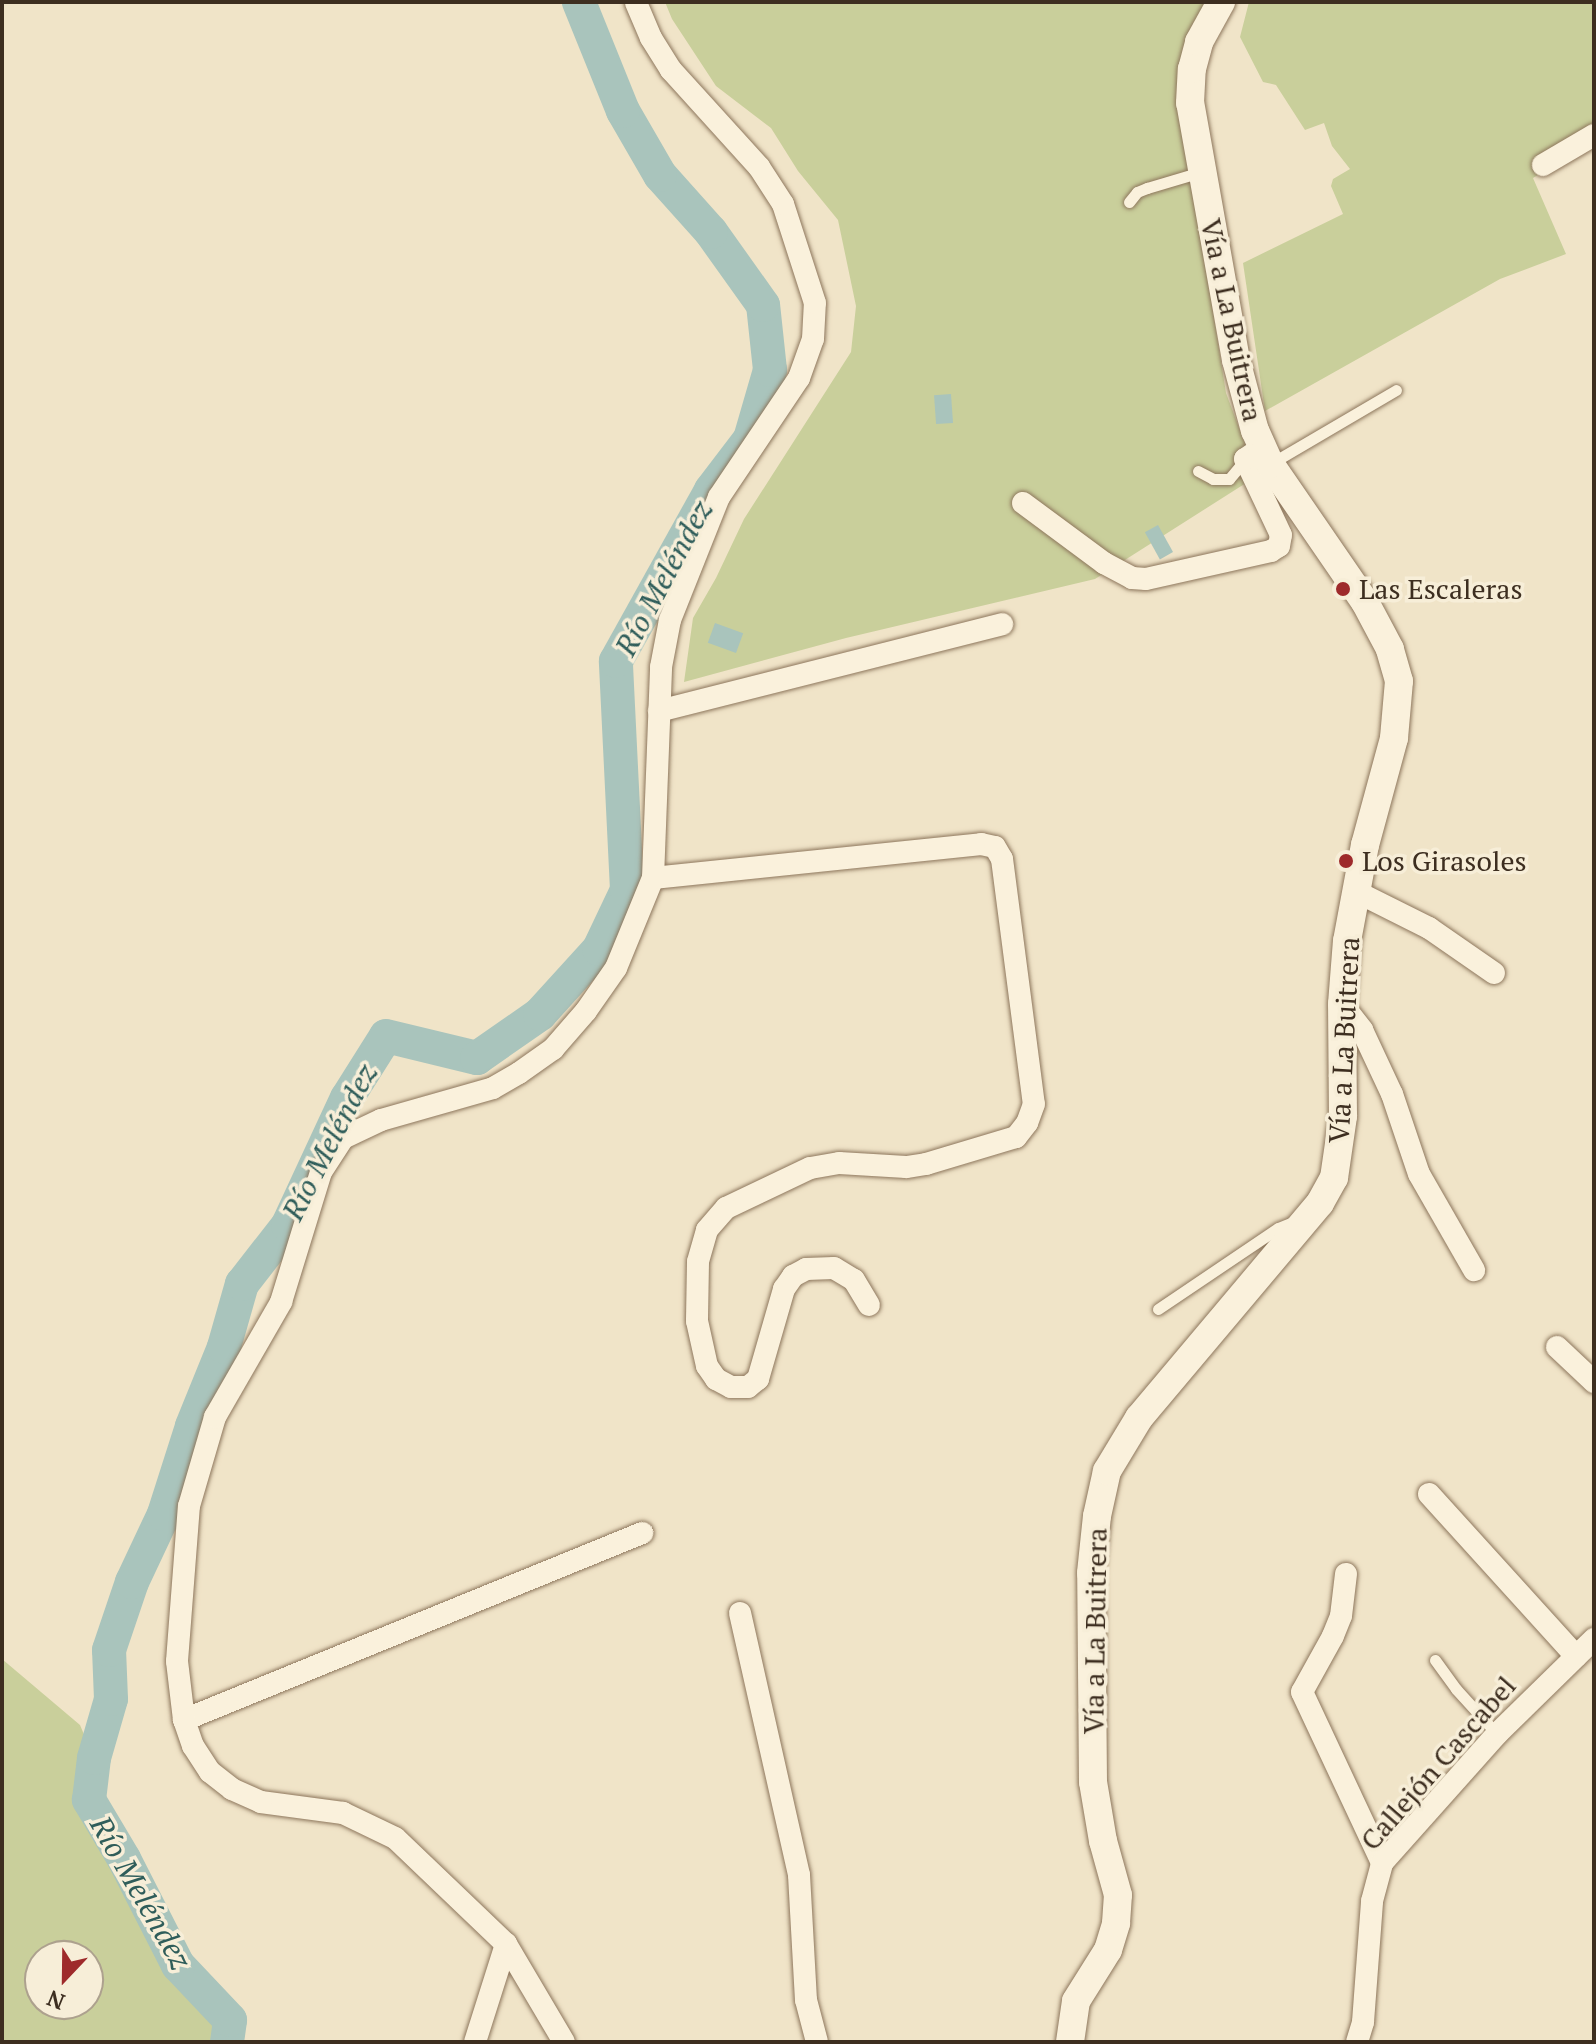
<!DOCTYPE html>
<meta charset="utf-8">
<style>
body{margin:0}
#map{position:relative;width:1596px;height:2044px;overflow:hidden;background:#f0e4c8;font-family:"PT Serif",serif}
div>[style]{position:absolute}
.green>*{inset:0;background:#c9cf9b}
.water>*{inset:0;background:#a9c4bc;transform-origin:0 0}
.river>*{height:34px;margin:-17px;padding:0 17px;transform-origin:17px;border-radius:17px;background:#a9c4bc}
.roads{filter:drop-shadow(0 0 2px #8d765c) drop-shadow(0 0 2px #8d765c)}
.service>*{height:11px;margin:-5.5px;padding:0 5.5px;transform-origin:5.5px;border-radius:5.5px;background:#faf1dc}
.minor>*{height:22px;margin:-11px;padding:0 11px;transform-origin:11px;border-radius:11px;background:#faf1dc}
.tertiary>*{height:28px;margin:-14px;padding:0 14px;transform-origin:14px;border-radius:14px;background:#faf1dc}
.dots>*{width:22px;height:22px;translate:-50% -50%;box-sizing:border-box;border:4px solid #f7eed8;border-radius:50%}
span{translate:-50% -50%;white-space:nowrap;text-align:center;line-height:1.15;-webkit-text-stroke:7px #f7eed8;paint-order:stroke}
.street-label{font-size:28px;color:#3d2e20}
.poi-label{font-size:28px;color:#3d2e20}
.left{translate:0 -50%;text-align:left}
.water-label{font-size:30px;color:#2f5d5a;font-style:italic}
.frame{position:absolute;inset:0;border:4px solid #3d2e20;pointer-events:none}
.north{position:absolute;left:24px;top:1940px;width:80px;height:80px;box-sizing:border-box;background:#f7eed8;border:2px solid #ada18e;border-radius:50%;rotate:202deg;font-size:22px;font-weight:700;line-height:32px;text-align:center;color:#3d2e20}
.north::after{content:'';display:block;margin:auto;width:28px;height:36px;background:#9e2a2b;clip-path:polygon(50% 0,100% 100%,50% 72%,0 100%)}
</style>
<div id="map">
<div class="green">
<i style="clip-path:polygon(665px 2px,1211px 2px,1186px 36px,1181px 80px,1190px 165px,1226px 393px,1257px 476px,1095px 579px,846px 638px,684px 682px,693px 618px,716px 578px,744px 519px,851px 352px,856px 306px,838px 220px,798px 171px,771px 128px,716px 86px,672px 19px)"></i>
<i style="clip-path:polygon(1249px 2px,1594px 2px,1594px 141px,1533px 178px,1566px 254px,1500px 279px,1265px 411px,1243px 263px,1343px 214px,1331px 186px,1333px 179px,1350px 169px,1332px 146px,1324px 123px,1305px 130px,1276px 85px,1263px 82px,1240px 37px)"></i>
<i style="clip-path:polygon(evenodd,2px 1659px,80px 1725px,94px 1758px,89px 1801px,124px 1859px,178px 1965px,230px 2020px,227px 2042px,2px 2042px,2px 1659px,88px 1956px,88px 2004px,40px 2004px,40px 1956px,88px 1956px)"></i>
</div>
<div class="water">
<i style="left:951px;top:394px;width:29px;height:17px;rotate:86deg"></i>
<i style="left:1158px;top:525px;width:31px;height:15px;rotate:61deg"></i>
<i style="left:715px;top:623px;width:30px;height:21px;rotate:20deg"></i>
</div>
<div class="river">
<i style="left:227px;top:2042px;width:22px;rotate:-82deg"></i>
<i style="left:230px;top:2020px;width:76px;rotate:-133.4deg"></i>
<i style="left:178px;top:1965px;width:119px;rotate:-117deg"></i>
<i style="left:124px;top:1859px;width:69px;rotate:-120.7deg"></i>
<i style="left:89px;top:1800px;width:42px;rotate:-83.2deg"></i>
<i style="left:94px;top:1758px;width:61px;rotate:-73.9deg"></i>
<i style="left:111px;top:1699px;width:49px;rotate:-92.3deg"></i>
<i style="left:109px;top:1650px;width:72px;rotate:-71.3deg"></i>
<i style="left:132px;top:1582px;width:75px;rotate:-64.8deg"></i>
<i style="left:164px;top:1514px;width:92px;rotate:-72.3deg"></i>
<i style="left:192px;top:1426px;width:85px;rotate:-67.9deg"></i>
<i style="left:224px;top:1347px;width:66px;rotate:-74.1deg"></i>
<i style="left:242px;top:1284px;width:75px;rotate:-52.1deg"></i>
<i style="left:288px;top:1225px;width:140px;rotate:-65.1deg"></i>
<i style="left:347px;top:1098px;width:73px;rotate:-57.8deg"></i>
<i style="left:386px;top:1036px;width:94px;rotate:13.6deg"></i>
<i style="left:477px;top:1058px;width:77px;rotate:-34.9deg"></i>
<i style="left:540px;top:1014px;width:88px;rotate:-47.8deg"></i>
<i style="left:599px;top:949px;width:65px;rotate:-64.6deg"></i>
<i style="left:627px;top:890px;width:229px;rotate:-92.8deg"></i>
<i style="left:616px;top:661px;width:196px;rotate:-60.9deg"></i>
<i style="left:711px;top:490px;width:64px;rotate:-52.6deg"></i>
<i style="left:750px;top:439px;width:72px;rotate:-73.8deg"></i>
<i style="left:770px;top:370px;width:65px;rotate:-96.1deg"></i>
<i style="left:763px;top:305px;width:90px;rotate:-125.5deg"></i>
<i style="left:711px;top:232px;width:76px;rotate:-131.8deg"></i>
<i style="left:660px;top:175px;width:74px;rotate:-120deg"></i>
<i style="left:623px;top:111px;width:118px;rotate:-112deg"></i>
</div>
<div class="roads">
<div class="service">
<i style="left:1129px;top:202px;width:13px;rotate:-51deg"></i>
<i style="left:1137px;top:192px;width:11px;rotate:-22deg"></i>
<i style="left:1147px;top:188px;width:56px;rotate:-16.5deg"></i>
<i style="left:1270px;top:464px;width:146px;rotate:-30.4deg"></i>
<i style="left:1198px;top:471px;width:17px;rotate:28deg"></i>
<i style="left:1213px;top:479px;width:16px"></i>
<i style="left:1229px;top:479px;width:25px;rotate:-50deg"></i>
<i style="left:1158px;top:1309px;width:145px;rotate:-34deg"></i>
<i style="left:1278px;top:1228px;width:16px;rotate:-22deg"></i>
<i style="left:1435px;top:1660px;width:36px;rotate:54deg"></i>
<i style="left:1456px;top:1689px;width:61px;rotate:47.7deg"></i>
</div>
<div class="minor">
<i style="left:1543px;top:165px;width:59px;rotate:-30.5deg"></i>
<i style="left:1023px;top:503px;width:101px;rotate:36.5deg"></i>
<i style="left:1104px;top:563px;width:32px;rotate:28deg"></i>
<i style="left:1132px;top:578px;width:14px;rotate:4deg"></i>
<i style="left:1146px;top:579px;width:128px;rotate:-12.6deg"></i>
<i style="left:1271px;top:551px;width:9px;rotate:-32deg"></i>
<i style="left:1279px;top:546px;width:11px;rotate:-80deg"></i>
<i style="left:1281px;top:535px;width:84px;rotate:-115.3deg"></i>
<i style="left:1245px;top:459px;width:22px;rotate:-34deg"></i>
<i style="left:659px;top:711px;width:354px;rotate:-14.2deg"></i>
<i style="left:653px;top:878px;width:330px;rotate:-5.9deg"></i>
<i style="left:981px;top:844px;width:14px;rotate:12deg"></i>
<i style="left:995px;top:847px;width:14px;rotate:60deg"></i>
<i style="left:1002px;top:859px;width:247px;rotate:82.6deg"></i>
<i style="left:1034px;top:1104px;width:20px;rotate:110deg"></i>
<i style="left:1027px;top:1123px;width:18px;rotate:128deg"></i>
<i style="left:1016px;top:1137px;width:94px;rotate:163.3deg"></i>
<i style="left:926px;top:1164px;width:20px;rotate:171deg"></i>
<i style="left:906px;top:1167px;width:67px;rotate:-176.6deg"></i>
<i style="left:839px;top:1163px;width:29px;rotate:170deg"></i>
<i style="left:810px;top:1168px;width:93px;rotate:154.5deg"></i>
<i style="left:726px;top:1208px;width:29px;rotate:131deg"></i>
<i style="left:707px;top:1230px;width:33px;rotate:106deg"></i>
<i style="left:698px;top:1262px;width:59px;rotate:91deg"></i>
<i style="left:697px;top:1321px;width:46px;rotate:77.5deg"></i>
<i style="left:707px;top:1366px;width:16px;rotate:55deg"></i>
<i style="left:716px;top:1379px;width:17px;rotate:28deg"></i>
<i style="left:731px;top:1387px;width:17px"></i>
<i style="left:748px;top:1387px;width:13px;rotate:-39deg"></i>
<i style="left:758px;top:1379px;width:94px;rotate:-73.9deg"></i>
<i style="left:784px;top:1289px;width:16px;rotate:-55deg"></i>
<i style="left:793px;top:1276px;width:15px;rotate:-28deg"></i>
<i style="left:806px;top:1269px;width:28px;rotate:-2deg"></i>
<i style="left:834px;top:1268px;width:23px;rotate:31deg"></i>
<i style="left:854px;top:1280px;width:29px;rotate:59deg"></i>
<i style="left:1355px;top:891px;width:83px;rotate:26.6deg"></i>
<i style="left:1429px;top:928px;width:79px;rotate:34.7deg"></i>
<i style="left:1342px;top:1004px;width:33px;rotate:52deg"></i>
<i style="left:1362px;top:1030px;width:71px;rotate:64.9deg"></i>
<i style="left:1392px;top:1094px;width:84px;rotate:71.4deg"></i>
<i style="left:1419px;top:1174px;width:111px;rotate:60.2deg"></i>
<i style="left:1557px;top:1347px;width:51px;rotate:43.4deg"></i>
<i style="left:1429px;top:1494px;width:219px;rotate:47.8deg"></i>
<i style="left:1346px;top:1574px;width:42px;rotate:96.8deg"></i>
<i style="left:1341px;top:1616px;width:22px;rotate:112deg"></i>
<i style="left:1333px;top:1636px;width:64px;rotate:119deg"></i>
<i style="left:1302px;top:1692px;width:189px;rotate:64.9deg"></i>
<i style="left:740px;top:1613px;width:269px;rotate:77.3deg"></i>
<i style="left:799px;top:1875px;width:125px;rotate:86.8deg"></i>
<i style="left:806px;top:2000px;width:43px;rotate:75.3deg"></i>
<i style="left:184px;top:1720px;width:495px;rotate:-22.2deg"></i>
<i style="left:475px;top:2042px;width:103px;rotate:-72.4deg"></i>
<i style="left:564px;top:2042px;width:114px;rotate:-120.6deg"></i>
<i style="left:506px;top:1944px;width:153px;rotate:-136.3deg"></i>
<i style="left:395px;top:1838px;width:58px;rotate:-154.3deg"></i>
<i style="left:343px;top:1813px;width:83px;rotate:-172.4deg"></i>
<i style="left:261px;top:1802px;width:32px;rotate:-156deg"></i>
<i style="left:232px;top:1789px;width:28px;rotate:-142deg"></i>
<i style="left:210px;top:1772px;width:31px;rotate:-123deg"></i>
<i style="left:193px;top:1746px;width:28px;rotate:-109deg"></i>
<i style="left:184px;top:1720px;width:59px;rotate:-96.8deg"></i>
<i style="left:177px;top:1661px;width:155px;rotate:-85.6deg"></i>
<i style="left:189px;top:1506px;width:93px;rotate:-73.7deg"></i>
<i style="left:215px;top:1417px;width:133px;rotate:-60.1deg"></i>
<i style="left:281px;top:1302px;width:136px;rotate:-72.9deg"></i>
<i style="left:321px;top:1172px;width:40px;rotate:-57.1deg"></i>
<i style="left:343px;top:1138px;width:42px;rotate:-25.3deg"></i>
<i style="left:381px;top:1120px;width:116px;rotate:-15.9deg"></i>
<i style="left:493px;top:1088px;width:30px;rotate:-30deg"></i>
<i style="left:519px;top:1073px;width:42px;rotate:-35.2deg"></i>
<i style="left:553px;top:1049px;width:50px;rotate:-49deg"></i>
<i style="left:586px;top:1011px;width:52px;rotate:-55.1deg"></i>
<i style="left:616px;top:968px;width:97px;rotate:-67.7deg"></i>
<i style="left:653px;top:878px;width:211px;rotate:-87.8deg"></i>
<i style="left:661px;top:667px;width:48px;rotate:-79.2deg"></i>
<i style="left:670px;top:620px;width:132px;rotate:-68.3deg"></i>
<i style="left:719px;top:497px;width:143px;rotate:-56.1deg"></i>
<i style="left:799px;top:378px;width:41px;rotate:-70.3deg"></i>
<i style="left:813px;top:339px;width:36px;rotate:-87deg"></i>
<i style="left:815px;top:303px;width:104px;rotate:-107.9deg"></i>
<i style="left:783px;top:204px;width:44px;rotate:-123deg"></i>
<i style="left:759px;top:167px;width:131px;rotate:-132.2deg"></i>
<i style="left:671px;top:70px;width:38px;rotate:-122deg"></i>
<i style="left:651px;top:38px;width:39px;rotate:-113deg"></i>
<i style="left:1357px;top:2042px;width:21px;rotate:-73deg"></i>
<i style="left:1363px;top:2022px;width:121px;rotate:-85.7deg"></i>
<i style="left:1372px;top:1901px;width:39px;rotate:-75deg"></i>
<i style="left:1382px;top:1863px;width:173px;rotate:-48.3deg"></i>
<i style="left:1497px;top:1734px;width:136px;rotate:-44.4deg"></i>
</div>
<div class="tertiary">
<i style="left:1070px;top:2042px;width:41px;rotate:-81.7deg"></i>
<i style="left:1076px;top:2001px;width:60px;rotate:-57.9deg"></i>
<i style="left:1108px;top:1950px;width:28px;rotate:-73deg"></i>
<i style="left:1116px;top:1923px;width:28px;rotate:-86deg"></i>
<i style="left:1118px;top:1895px;width:56px;rotate:-105.5deg"></i>
<i style="left:1103px;top:1841px;width:60px;rotate:-99.6deg"></i>
<i style="left:1093px;top:1782px;width:209px;rotate:-90.5deg"></i>
<i style="left:1091px;top:1573px;width:57px;rotate:-84deg"></i>
<i style="left:1097px;top:1516px;width:46px;rotate:-77.5deg"></i>
<i style="left:1107px;top:1471px;width:62px;rotate:-58.9deg"></i>
<i style="left:1139px;top:1418px;width:281px;rotate:-49.9deg"></i>
<i style="left:1320px;top:1203px;width:29px;rotate:-61deg"></i>
<i style="left:1334px;top:1178px;width:63px;rotate:-81.7deg"></i>
<i style="left:1343px;top:1116px;width:112px;rotate:-90.5deg"></i>
<i style="left:1342px;top:1004px;width:63px;rotate:-85.5deg"></i>
<i style="left:1347px;top:941px;width:98px;rotate:-79.4deg"></i>
<i style="left:1365px;top:845px;width:111px;rotate:-74.8deg"></i>
<i style="left:1394px;top:738px;width:57px;rotate:-85deg"></i>
<i style="left:1399px;top:681px;width:33px;rotate:-106deg"></i>
<i style="left:1390px;top:649px;width:53px;rotate:-118deg"></i>
<i style="left:1365px;top:602px;width:168px;rotate:-124.5deg"></i>
<i style="left:1270px;top:464px;width:36px;rotate:-114deg"></i>
<i style="left:1255px;top:431px;width:73px;rotate:-105deg"></i>
<i style="left:1236px;top:360px;width:261px;rotate:-100.1deg"></i>
<i style="left:1190px;top:103px;width:34px;rotate:-87deg"></i>
<i style="left:1192px;top:69px;width:28px;rotate:-75deg"></i>
<i style="left:1199px;top:42px;width:46px;rotate:-61.2deg"></i>
</div>
</div>
<div class="dots">
<i style="left:1343px;top:589px;background:#9e2a2b"></i>
<i style="left:1346px;top:861px;background:#9e2a2b"></i>
</div>
<div class="street-label">
<span style="left:1232px;top:320px;rotate:78deg">Vía a La Buitrera</span>
<span style="left:1344px;top:1040px;rotate:-87deg">Vía a La Buitrera</span>
<span style="left:1095px;top:1631px;rotate:-89deg">Vía a La Buitrera</span>
<span style="left:1438px;top:1763px;rotate:-49deg">Callejón Cascabel</span>
</div>
<div class="poi-label">
<span class="left" style="left:1359px;top:589px">Las Escaleras</span>
<span class="left" style="left:1362px;top:861px">Los Girasoles</span>
</div>
<div class="water-label">
<span style="left:663px;top:578px;rotate:-62deg">Río Meléndez</span>
<span style="left:329px;top:1142px;rotate:-63deg">Río Meléndez</span>
<span style="left:141px;top:1892px;rotate:60deg">Río Meléndez</span>
</div>
<div class="frame"></div>
<div class="north">N</div>
</div>
